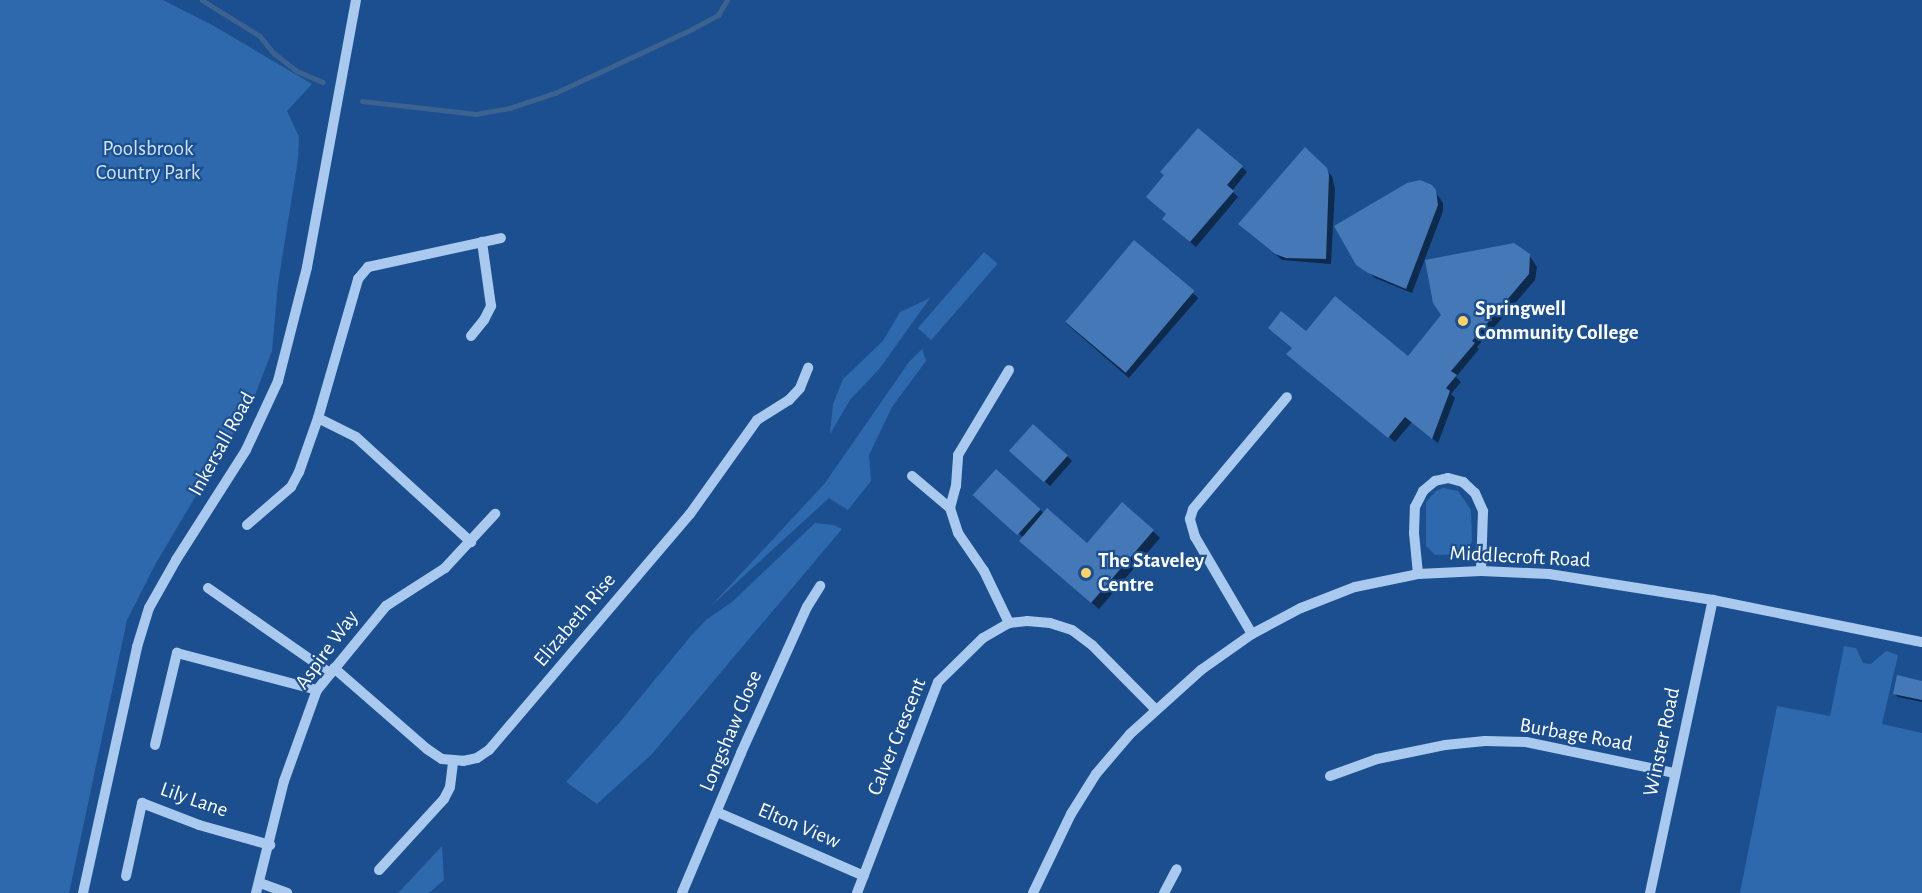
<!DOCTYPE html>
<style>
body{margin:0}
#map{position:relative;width:1922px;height:893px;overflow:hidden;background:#1b4f8f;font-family:"Alegreya Sans",sans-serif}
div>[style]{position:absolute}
.green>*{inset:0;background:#2e69ad;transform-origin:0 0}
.shadow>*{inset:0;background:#0007;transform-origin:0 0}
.stream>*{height:4.5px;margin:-2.25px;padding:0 2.25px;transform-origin:2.25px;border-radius:2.25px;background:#3c6290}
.building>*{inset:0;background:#4478b7;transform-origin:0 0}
.minor>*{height:10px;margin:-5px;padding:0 5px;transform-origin:5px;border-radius:5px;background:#a9c9ee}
.dots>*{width:16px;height:16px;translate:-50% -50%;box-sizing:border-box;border:3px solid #1b4f8f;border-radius:50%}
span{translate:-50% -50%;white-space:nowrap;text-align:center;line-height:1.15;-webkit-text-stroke:4.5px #1b4f8f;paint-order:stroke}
.park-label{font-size:21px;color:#cfe3fa}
.poi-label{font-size:21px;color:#fff;font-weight:700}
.left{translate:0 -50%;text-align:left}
.street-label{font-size:21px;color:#fff}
</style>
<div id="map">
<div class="green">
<i style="clip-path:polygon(0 0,163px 0,214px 26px,312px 84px,287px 111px,299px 137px,298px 159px,278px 284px,272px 351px,253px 400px,156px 563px,127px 620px,69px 893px,0 893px)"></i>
<i style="left:984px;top:252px;width:18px;height:101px;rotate:41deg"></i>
<i style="clip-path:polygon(930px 298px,880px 368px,850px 400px,830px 434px,833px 404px,843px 379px,883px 341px,900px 312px)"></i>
<i style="clip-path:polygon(922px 349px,926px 361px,892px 407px,869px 455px,871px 481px,848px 510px,829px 498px,711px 606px,825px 483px,909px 362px)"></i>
<i style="clip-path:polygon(1443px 488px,1458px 491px,1471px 510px,1472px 540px,1470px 548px,1465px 554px,1435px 555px,1426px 546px,1426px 502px,1436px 491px)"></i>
<i style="clip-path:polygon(815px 523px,834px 525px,842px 529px,652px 754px,597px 804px,566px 782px,620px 722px,690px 637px,706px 620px,732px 602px)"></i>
<i style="clip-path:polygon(1844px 646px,1856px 648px,1863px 663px,1871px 664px,1886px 651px,1898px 655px,1882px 724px,1922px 733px,1922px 893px,1740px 893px,1777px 706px,1830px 716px)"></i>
<i style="clip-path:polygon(442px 846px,444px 880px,429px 893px,398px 893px)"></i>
</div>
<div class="shadow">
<i style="clip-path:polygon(1305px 149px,1332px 176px,1335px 189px,1331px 264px,1282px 260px,1246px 230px)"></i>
<i style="clip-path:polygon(1242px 167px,1247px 172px,1232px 191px,1238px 197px,1196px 247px,1169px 224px)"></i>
<i style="clip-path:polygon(1431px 186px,1443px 203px,1443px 211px,1412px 293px,1375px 278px,1356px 261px)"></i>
<i style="left:1135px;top:243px;width:84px;height:106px;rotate:41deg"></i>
<i style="clip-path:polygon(1529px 255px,1537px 267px,1535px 280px,1477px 347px,1479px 349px,1456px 377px,1461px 382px,1451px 394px,1455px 398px,1438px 443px,1412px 422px,1395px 442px,1294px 360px,1294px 348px,1306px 333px,1408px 358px)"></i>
<i style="clip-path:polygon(1067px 456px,1072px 461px,1050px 486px,1017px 457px)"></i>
<i style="clip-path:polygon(996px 471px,1045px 514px,1087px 545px,1153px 531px,1160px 538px,1099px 609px,1029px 549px,1024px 538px,981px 501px)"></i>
<i style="clip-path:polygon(1922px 682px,1922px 702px,1898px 697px,1895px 694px)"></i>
</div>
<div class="stream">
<i style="left:202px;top:0;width:68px;rotate:31.8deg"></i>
<i style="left:260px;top:36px;width:22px;rotate:51deg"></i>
<i style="left:274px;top:53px;width:29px;rotate:38deg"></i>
<i style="left:297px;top:71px;width:28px;rotate:23deg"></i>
<i style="left:362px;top:101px;width:115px;rotate:6.5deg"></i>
<i style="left:476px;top:114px;width:35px;rotate:-10deg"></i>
<i style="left:510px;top:108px;width:47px;rotate:-18.4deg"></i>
<i style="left:555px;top:93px;width:151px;rotate:-25deg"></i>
<i style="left:692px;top:29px;width:30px;rotate:-28deg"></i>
<i style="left:718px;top:15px;width:17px;rotate:-59deg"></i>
</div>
<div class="building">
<i style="clip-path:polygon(1198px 128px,1243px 166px,1227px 185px,1234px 191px,1190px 242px,1162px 219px,1166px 214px,1146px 197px,1164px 175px,1160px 172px)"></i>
<i style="clip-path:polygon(1305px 147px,1327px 168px,1329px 175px,1326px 259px,1286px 258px,1275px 254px,1238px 224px)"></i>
<i style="clip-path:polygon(1420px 180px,1432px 185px,1436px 190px,1438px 205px,1406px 289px,1368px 273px,1356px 265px,1334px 226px,1407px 183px)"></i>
<i style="left:1134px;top:240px;width:79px;height:107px;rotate:40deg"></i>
<i style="clip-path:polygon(1514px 243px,1530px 254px,1529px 274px,1472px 341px,1475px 343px,1451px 371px,1457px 375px,1446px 388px,1450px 391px,1432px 439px,1405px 417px,1388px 438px,1286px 354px,1292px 348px,1268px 328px,1281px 311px,1306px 331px,1335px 296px,1408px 356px,1441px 315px,1433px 303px,1425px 260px)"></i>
<i style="left:1033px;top:424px;width:47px;height:36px;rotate:42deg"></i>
<i style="left:996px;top:469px;width:60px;height:35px;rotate:42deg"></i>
<i style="clip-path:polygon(1122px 502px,1154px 530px,1091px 603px,1019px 541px,1047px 508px,1087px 543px)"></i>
<i style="clip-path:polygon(1897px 675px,1922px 681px,1922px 700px,1893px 694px)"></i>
</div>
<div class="minor">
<i style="left:471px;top:336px;width:21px;rotate:-51deg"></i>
<i style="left:484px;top:320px;width:16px;rotate:-63deg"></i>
<i style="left:491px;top:306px;width:65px;rotate:-98deg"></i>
<i style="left:318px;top:418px;width:42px;rotate:26.6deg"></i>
<i style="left:356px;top:437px;width:156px;rotate:42.4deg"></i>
<i style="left:912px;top:476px;width:50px;rotate:40.1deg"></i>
<i style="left:950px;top:508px;width:26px;rotate:72deg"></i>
<i style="left:958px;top:533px;width:46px;rotate:55.6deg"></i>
<i style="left:984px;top:571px;width:58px;rotate:64.3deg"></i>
<i style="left:950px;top:508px;width:23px;rotate:-75deg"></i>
<i style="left:956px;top:486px;width:31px;rotate:-86deg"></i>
<i style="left:958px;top:455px;width:99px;rotate:-59deg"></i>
<i style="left:247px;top:525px;width:58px;rotate:-40.8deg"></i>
<i style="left:291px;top:487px;width:17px;rotate:-62deg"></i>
<i style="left:299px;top:472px;width:57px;rotate:-70.6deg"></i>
<i style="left:318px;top:418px;width:145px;rotate:-73.9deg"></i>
<i style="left:358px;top:279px;width:16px;rotate:-50deg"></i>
<i style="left:368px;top:267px;width:136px;rotate:-12.3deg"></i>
<i style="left:1418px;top:574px;width:41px;rotate:-95.6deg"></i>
<i style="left:1414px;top:533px;width:26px;rotate:-88deg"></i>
<i style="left:1415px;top:507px;width:18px;rotate:-63deg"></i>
<i style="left:1423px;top:491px;width:16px;rotate:-40deg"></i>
<i style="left:1435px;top:481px;width:13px;rotate:-13deg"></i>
<i style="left:1448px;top:478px;width:16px;rotate:15deg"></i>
<i style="left:1463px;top:482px;width:16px;rotate:43deg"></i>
<i style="left:1475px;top:493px;width:20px;rotate:66deg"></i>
<i style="left:1483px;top:511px;width:60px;rotate:91.9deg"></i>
<i style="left:208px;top:588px;width:149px;rotate:34.9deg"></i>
<i style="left:1252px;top:634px;width:113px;rotate:-120.4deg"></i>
<i style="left:1195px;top:537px;width:19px;rotate:-106deg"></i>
<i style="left:1190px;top:519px;width:10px;rotate:-73deg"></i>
<i style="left:1193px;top:509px;width:146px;rotate:-50deg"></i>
<i style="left:334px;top:668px;width:123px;rotate:41.1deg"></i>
<i style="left:427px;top:749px;width:18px;rotate:34deg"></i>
<i style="left:442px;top:759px;width:21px;rotate:5deg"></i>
<i style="left:463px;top:761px;width:14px;rotate:-12deg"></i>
<i style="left:477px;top:758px;width:14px;rotate:-34deg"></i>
<i style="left:489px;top:750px;width:310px;rotate:-49.6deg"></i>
<i style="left:690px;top:514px;width:115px;rotate:-54.5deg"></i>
<i style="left:757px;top:420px;width:38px;rotate:-32deg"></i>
<i style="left:789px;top:400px;width:16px;rotate:-47deg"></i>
<i style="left:800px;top:388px;width:22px;rotate:-68deg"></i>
<i style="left:155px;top:745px;width:95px;rotate:-76.6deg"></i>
<i style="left:177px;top:653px;width:145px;rotate:14.8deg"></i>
<i style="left:1330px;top:776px;width:50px;rotate:-19.9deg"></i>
<i style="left:1377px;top:759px;width:69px;rotate:-11.6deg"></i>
<i style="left:1445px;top:745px;width:40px;rotate:-5.7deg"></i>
<i style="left:1485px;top:741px;width:41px;rotate:1.4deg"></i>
<i style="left:1526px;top:742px;width:152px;rotate:11.8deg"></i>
<i style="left:717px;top:812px;width:160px;rotate:23.5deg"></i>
<i style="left:379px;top:870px;width:96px;rotate:-47.5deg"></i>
<i style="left:444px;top:799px;width:13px;rotate:-63deg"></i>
<i style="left:450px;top:787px;width:26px;rotate:-83deg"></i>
<i style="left:126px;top:876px;width:75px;rotate:-77.6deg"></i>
<i style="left:142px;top:803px;width:61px;rotate:21.1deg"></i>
<i style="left:199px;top:825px;width:74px;rotate:15.7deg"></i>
<i style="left:260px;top:883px;width:29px;rotate:20deg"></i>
<i style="left:83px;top:893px;width:252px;rotate:-77.6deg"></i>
<i style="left:137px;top:647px;width:41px;rotate:-72.9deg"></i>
<i style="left:149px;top:608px;width:55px;rotate:-60.6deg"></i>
<i style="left:176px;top:560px;width:130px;rotate:-57.5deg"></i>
<i style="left:246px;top:450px;width:76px;rotate:-65.1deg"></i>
<i style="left:278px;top:381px;width:118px;rotate:-75.7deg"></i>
<i style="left:307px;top:267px;width:271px;rotate:-79.6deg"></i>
<i style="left:256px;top:893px;width:115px;rotate:-76deg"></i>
<i style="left:284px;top:781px;width:97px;rotate:-70.1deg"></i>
<i style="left:317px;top:690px;width:109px;rotate:-50.6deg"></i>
<i style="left:386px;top:606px;width:70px;rotate:-32.8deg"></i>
<i style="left:445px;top:568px;width:74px;rotate:-47.2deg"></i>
<i style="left:682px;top:893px;width:152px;rotate:-67.1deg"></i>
<i style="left:741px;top:753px;width:160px;rotate:-65.7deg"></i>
<i style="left:807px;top:607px;width:25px;rotate:-58deg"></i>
<i style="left:857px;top:893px;width:226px;rotate:-69deg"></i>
<i style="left:938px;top:682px;width:63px;rotate:-44.4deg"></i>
<i style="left:983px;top:638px;width:30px;rotate:-30deg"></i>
<i style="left:1009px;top:623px;width:18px;rotate:-6deg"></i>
<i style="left:1027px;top:621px;width:23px;rotate:5deg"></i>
<i style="left:1050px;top:623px;width:23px;rotate:18deg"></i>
<i style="left:1072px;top:630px;width:25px;rotate:37deg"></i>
<i style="left:1092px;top:645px;width:91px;rotate:45.4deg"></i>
<i style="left:1033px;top:893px;width:88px;rotate:-64.3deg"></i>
<i style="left:1071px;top:814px;width:47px;rotate:-58deg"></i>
<i style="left:1096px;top:774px;width:52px;rotate:-49.6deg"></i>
<i style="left:1130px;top:734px;width:96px;rotate:-42deg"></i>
<i style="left:1201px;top:670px;width:62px;rotate:-35.2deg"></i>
<i style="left:1252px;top:634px;width:55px;rotate:-28deg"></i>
<i style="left:1301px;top:608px;width:58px;rotate:-21.3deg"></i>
<i style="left:1355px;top:587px;width:64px;rotate:-11.7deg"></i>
<i style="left:1418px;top:574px;width:63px;rotate:-2.7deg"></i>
<i style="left:1481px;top:571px;width:68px;rotate:2.5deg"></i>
<i style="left:1549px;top:574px;width:166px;rotate:9deg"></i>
<i style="left:1713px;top:600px;width:213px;rotate:11.4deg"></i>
<i style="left:1164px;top:893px;width:27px;rotate:-62deg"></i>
<i style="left:1650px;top:893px;width:300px;rotate:-77.9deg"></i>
</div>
<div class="dots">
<i style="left:1463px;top:321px;background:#ffd166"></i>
<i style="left:1086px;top:573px;background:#ffd166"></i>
</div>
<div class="park-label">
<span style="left:148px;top:161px">Poolsbrook<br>Country Park</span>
</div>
<div class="poi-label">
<span class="left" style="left:1475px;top:321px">Springwell<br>Community College</span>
<span class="left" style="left:1098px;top:573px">The Staveley<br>Centre</span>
</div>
<div class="street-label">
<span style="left:222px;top:444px;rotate:-61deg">Inkersall Road</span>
<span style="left:1520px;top:557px;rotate:3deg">Middlecroft Road</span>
<span style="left:575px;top:620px;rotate:-50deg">Elizabeth Rise</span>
<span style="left:327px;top:650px;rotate:-54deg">Aspire Way</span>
<span style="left:731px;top:731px;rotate:-67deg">Longshaw Close</span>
<span style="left:1576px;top:735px;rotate:10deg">Burbage Road</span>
<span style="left:897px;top:737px;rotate:-68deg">Calver Crescent</span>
<span style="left:1662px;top:742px;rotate:-78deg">Winster Road</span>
<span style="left:194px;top:800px;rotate:19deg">Lily Lane</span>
<span style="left:799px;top:826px;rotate:23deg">Elton View</span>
</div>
</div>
